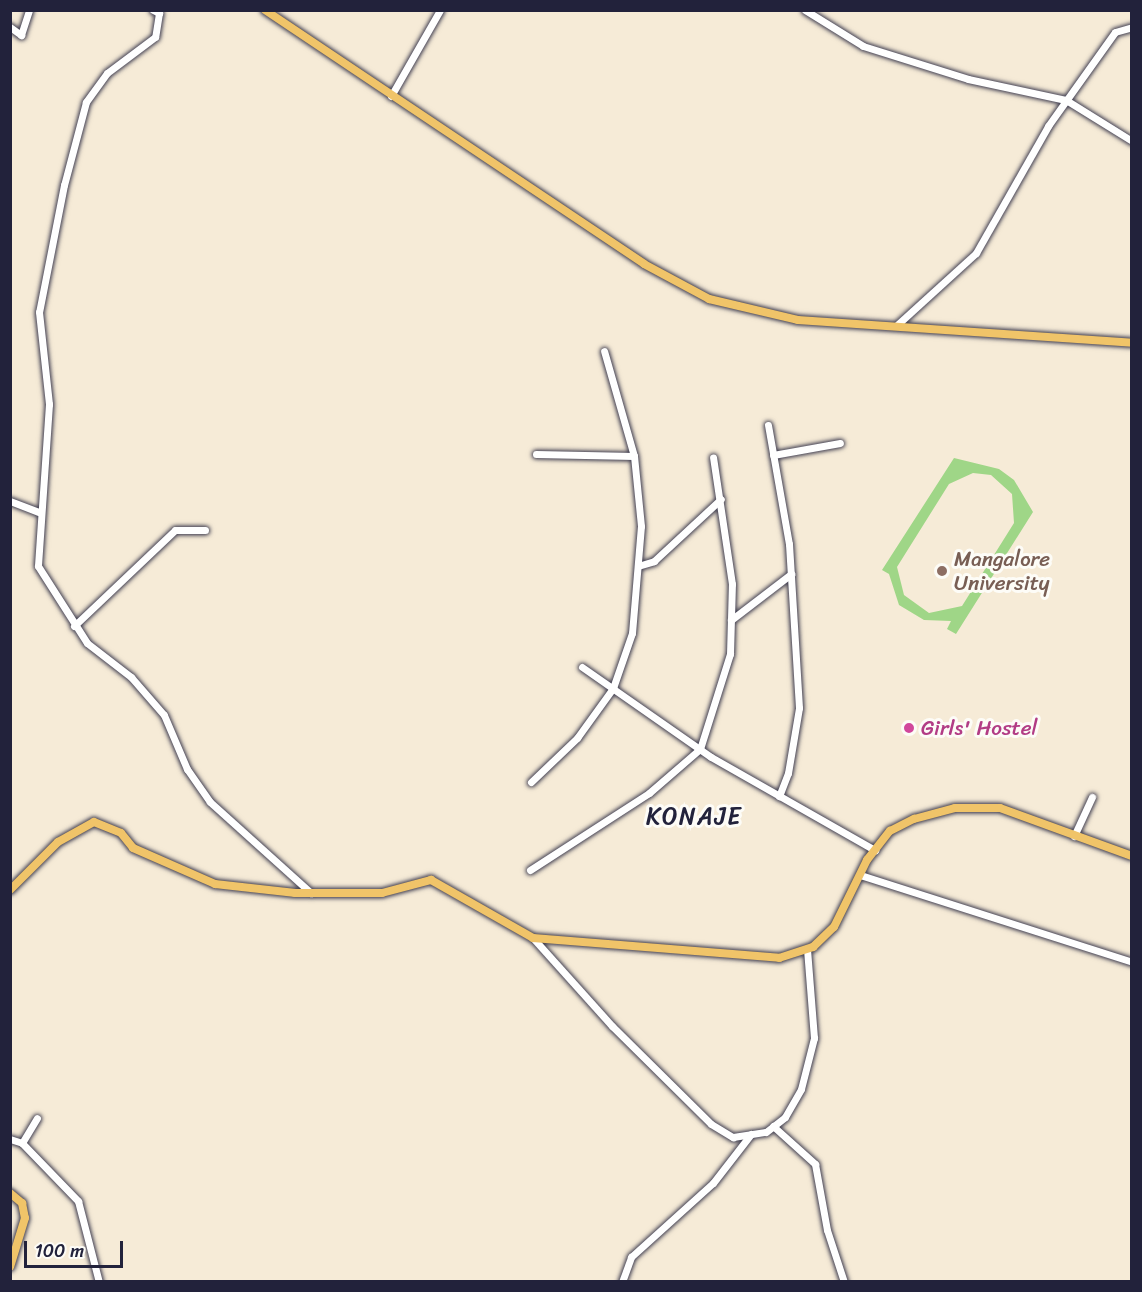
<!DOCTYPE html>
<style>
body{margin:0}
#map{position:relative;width:1142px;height:1292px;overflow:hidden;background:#f6ebd7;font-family:Sriracha,sans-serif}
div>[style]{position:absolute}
.green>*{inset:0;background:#9fd687}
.roads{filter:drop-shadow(0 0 2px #424052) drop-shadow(0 0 2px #424052)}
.minor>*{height:7px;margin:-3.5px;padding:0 3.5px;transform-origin:3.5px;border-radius:3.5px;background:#fff}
.major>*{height:8px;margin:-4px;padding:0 4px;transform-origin:4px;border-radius:4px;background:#f0c469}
.dots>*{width:16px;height:16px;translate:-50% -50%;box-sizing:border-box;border:3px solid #fdfcf7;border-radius:50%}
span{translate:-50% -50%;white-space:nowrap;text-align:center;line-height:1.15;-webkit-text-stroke:6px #fdfcf7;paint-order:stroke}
.education-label{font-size:21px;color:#785e54}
.left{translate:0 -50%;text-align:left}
.hotel-label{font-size:21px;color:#b23c85}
.quarter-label{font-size:24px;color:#22223b;letter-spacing:1.5px}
.frame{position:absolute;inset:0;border:12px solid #22223b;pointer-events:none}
.scale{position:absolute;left:24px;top:1241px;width:99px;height:27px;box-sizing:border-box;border:3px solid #22223b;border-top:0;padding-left:8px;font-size:18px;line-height:21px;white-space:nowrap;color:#22223b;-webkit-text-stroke:4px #fdfcf7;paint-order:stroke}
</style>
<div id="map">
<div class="green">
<i style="clip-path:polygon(evenodd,954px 458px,999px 469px,1014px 480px,1033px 512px,956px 634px,947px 629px,951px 621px,924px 620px,899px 605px,889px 574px,882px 570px,954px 458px,973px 473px,991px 475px,1012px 494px,1014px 523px,962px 606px,929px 613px,904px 595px,897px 567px,949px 484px,973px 473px)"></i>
</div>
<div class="roads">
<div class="minor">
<i style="left:153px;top:10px;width:7px;rotate:27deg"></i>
<i style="left:159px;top:13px;width:24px;rotate:99deg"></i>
<i style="left:155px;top:37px;width:60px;rotate:143.1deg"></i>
<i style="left:107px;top:73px;width:36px;rotate:126deg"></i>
<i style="left:86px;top:102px;width:86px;rotate:104.8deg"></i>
<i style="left:64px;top:185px;width:129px;rotate:101.1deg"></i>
<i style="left:39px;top:312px;width:93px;rotate:83.8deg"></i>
<i style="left:49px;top:404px;width:162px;rotate:93.9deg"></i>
<i style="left:38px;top:566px;width:91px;rotate:57.5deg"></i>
<i style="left:87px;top:643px;width:56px;rotate:37.7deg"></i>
<i style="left:131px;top:677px;width:50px;rotate:49deg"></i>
<i style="left:164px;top:715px;width:59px;rotate:66.9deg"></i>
<i style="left:187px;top:769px;width:40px;rotate:55.1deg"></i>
<i style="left:210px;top:802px;width:136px;rotate:42deg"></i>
<i style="left:805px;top:10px;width:68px;rotate:31.8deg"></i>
<i style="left:863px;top:46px;width:110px;rotate:17.4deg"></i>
<i style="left:968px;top:79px;width:100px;rotate:12.1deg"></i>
<i style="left:1066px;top:100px;width:78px;rotate:31.8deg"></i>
<i style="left:10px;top:27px;width:14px;rotate:36deg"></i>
<i style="left:21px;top:35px;width:26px;rotate:-72deg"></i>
<i style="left:391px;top:96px;width:99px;rotate:-60.3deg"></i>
<i style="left:898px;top:324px;width:105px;rotate:-42.3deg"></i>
<i style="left:976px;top:253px;width:146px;rotate:-60.4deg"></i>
<i style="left:1048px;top:126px;width:115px;rotate:-54.5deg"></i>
<i style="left:1115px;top:32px;width:18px;rotate:-16deg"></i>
<i style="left:768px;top:425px;width:121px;rotate:80deg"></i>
<i style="left:789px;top:544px;width:164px;rotate:86.5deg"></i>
<i style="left:799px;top:708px;width:66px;rotate:99.6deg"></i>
<i style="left:788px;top:773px;width:25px;rotate:111deg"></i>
<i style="left:536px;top:454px;width:98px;rotate:1.2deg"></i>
<i style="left:773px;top:455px;width:68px;rotate:-10.2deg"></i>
<i style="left:10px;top:501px;width:31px;rotate:21deg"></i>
<i style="left:638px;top:566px;width:17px;rotate:-17deg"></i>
<i style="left:654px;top:561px;width:91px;rotate:-42.8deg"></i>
<i style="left:731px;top:620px;width:76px;rotate:-37.5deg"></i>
<i style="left:74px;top:626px;width:139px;rotate:-43.5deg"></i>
<i style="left:175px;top:530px;width:30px"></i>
<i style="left:582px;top:667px;width:157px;rotate:34.9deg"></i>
<i style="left:711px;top:757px;width:189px;rotate:29.6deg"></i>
<i style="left:531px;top:782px;width:64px;rotate:-43.7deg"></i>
<i style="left:577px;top:738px;width:62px;rotate:-54.2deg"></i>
<i style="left:613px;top:688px;width:58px;rotate:-70.9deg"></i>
<i style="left:632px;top:633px;width:107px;rotate:-85.2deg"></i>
<i style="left:641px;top:526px;width:70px;rotate:-95.7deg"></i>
<i style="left:634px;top:456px;width:109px;rotate:-105.9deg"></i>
<i style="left:1074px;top:836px;width:43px;rotate:-65.2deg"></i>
<i style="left:530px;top:870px;width:142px;rotate:-32.9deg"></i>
<i style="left:649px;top:793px;width:67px;rotate:-40.8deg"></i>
<i style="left:700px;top:749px;width:100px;rotate:-72.5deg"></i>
<i style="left:730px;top:654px;width:70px;rotate:-88.4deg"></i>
<i style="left:732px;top:584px;width:128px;rotate:-98.5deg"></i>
<i style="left:860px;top:875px;width:286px;rotate:17.7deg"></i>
<i style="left:533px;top:938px;width:118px;rotate:48.1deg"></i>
<i style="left:612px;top:1026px;width:139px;rotate:44.7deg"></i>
<i style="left:711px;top:1124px;width:26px;rotate:31deg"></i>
<i style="left:733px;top:1137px;width:33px;rotate:-9deg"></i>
<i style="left:766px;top:1132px;width:24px;rotate:-38deg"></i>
<i style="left:785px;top:1117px;width:32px;rotate:-60deg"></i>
<i style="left:801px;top:1089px;width:53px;rotate:-75.7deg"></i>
<i style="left:814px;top:1038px;width:89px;rotate:-94.5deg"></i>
<i style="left:773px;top:1126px;width:57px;rotate:42.1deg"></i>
<i style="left:815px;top:1164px;width:67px;rotate:79.7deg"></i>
<i style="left:827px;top:1230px;width:55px;rotate:71.9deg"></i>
<i style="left:10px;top:1139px;width:13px;rotate:18deg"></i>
<i style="left:22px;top:1143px;width:81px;rotate:46deg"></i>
<i style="left:78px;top:1201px;width:84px;rotate:75.5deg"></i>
<i style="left:22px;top:1143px;width:29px;rotate:-59deg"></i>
<i style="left:622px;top:1282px;width:27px;rotate:-70deg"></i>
<i style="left:631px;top:1257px;width:110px;rotate:-42.1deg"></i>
<i style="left:713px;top:1183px;width:62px;rotate:-52.2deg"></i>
</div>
<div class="major">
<i style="left:265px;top:10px;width:456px;rotate:33.8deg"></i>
<i style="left:644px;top:264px;width:74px;rotate:28.3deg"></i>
<i style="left:709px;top:299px;width:91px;rotate:13.3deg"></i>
<i style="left:798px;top:320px;width:335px;rotate:3.9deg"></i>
<i style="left:10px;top:890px;width:68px;rotate:-45deg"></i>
<i style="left:58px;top:842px;width:41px;rotate:-29.1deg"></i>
<i style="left:94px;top:822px;width:29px;rotate:22deg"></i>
<i style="left:121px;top:833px;width:19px;rotate:51deg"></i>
<i style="left:133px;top:848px;width:90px;rotate:23.7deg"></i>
<i style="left:215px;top:884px;width:81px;rotate:6.4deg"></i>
<i style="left:295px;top:893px;width:87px"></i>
<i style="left:382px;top:893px;width:51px;rotate:-14.9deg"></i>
<i style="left:431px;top:880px;width:117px;rotate:29.6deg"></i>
<i style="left:533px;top:938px;width:247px;rotate:4.6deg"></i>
<i style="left:779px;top:958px;width:36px;rotate:-18deg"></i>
<i style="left:813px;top:947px;width:29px;rotate:-44deg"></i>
<i style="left:834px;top:927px;width:75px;rotate:-63.8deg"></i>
<i style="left:867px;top:860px;width:37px;rotate:-52deg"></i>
<i style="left:890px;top:831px;width:27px;rotate:-27deg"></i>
<i style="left:914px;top:819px;width:42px;rotate:-15deg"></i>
<i style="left:955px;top:808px;width:45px"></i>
<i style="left:1000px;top:808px;width:140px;rotate:20deg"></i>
<i style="left:10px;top:1193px;width:16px;rotate:40deg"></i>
<i style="left:22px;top:1203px;width:15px;rotate:79deg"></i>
<i style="left:25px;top:1218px;width:51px;rotate:107deg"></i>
</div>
</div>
<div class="dots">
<i style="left:942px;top:571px;background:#8d6e63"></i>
<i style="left:909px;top:728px;background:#d1479c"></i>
</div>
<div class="education-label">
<span class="left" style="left:954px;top:571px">Mangalore<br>University</span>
</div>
<div class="hotel-label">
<span class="left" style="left:921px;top:728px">Girls' Hostel</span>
</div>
<div class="quarter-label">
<span style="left:694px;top:817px">KONAJE</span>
</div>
<div class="frame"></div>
<div class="scale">100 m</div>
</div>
